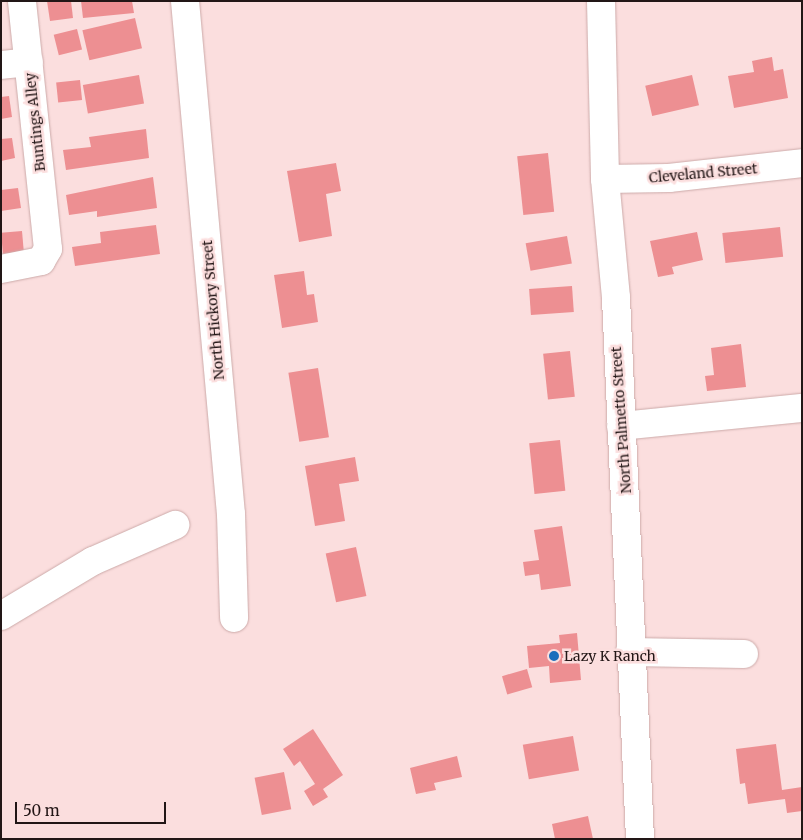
<!DOCTYPE html>
<style>
body{margin:0}
#map{position:relative;width:803px;height:840px;overflow:hidden;background:#fbdede;font-family:Merriweather,serif}
div>[style]{position:absolute}
.building>*{inset:0;background:#ed8f92;transform-origin:0 0}
.roads{filter:drop-shadow(0 0 1px #ccaaa9) drop-shadow(0 0 1px #ccaaa9)}
.minor>*{height:28px;margin:-14px;padding:0 14px;transform-origin:14px;border-radius:14px;background:#fff}
.dots>*{width:14px;height:14px;translate:-50% -50%;box-sizing:border-box;border:2px solid #fbdede;border-radius:50%}
span{translate:-50% -50%;white-space:nowrap;text-align:center;line-height:1.15;-webkit-text-stroke:5px #fbdede;paint-order:stroke}
.street-label{font-size:14px;color:#221616}
.poi-label{font-size:14px;color:#221616}
.left{translate:0 -50%;text-align:left}
.frame{position:absolute;inset:0;border:2px solid #221616;pointer-events:none}
.scale{position:absolute;left:15px;top:802px;width:151px;height:22px;box-sizing:border-box;border:2px solid #221616;border-top:0;padding-left:6px;font-size:15px;line-height:18px;white-space:nowrap;color:#221616;-webkit-text-stroke:4px #fbdede;paint-order:stroke}
</style>
<div id="map">
<div class="building">
<i style="clip-path:polygon(47px 1px,71px 1px,73px 18px,50px 21px)"></i>
<i style="clip-path:polygon(81px 1px,132px 1px,134px 13px,83px 18px)"></i>
<i style="left:135px;top:18px;width:31px;height:54px;rotate:77deg"></i>
<i style="left:77px;top:29px;width:21px;height:24px;rotate:76deg"></i>
<i style="clip-path:polygon(772px 57px,774px 71px,783px 69px,788px 98px,734px 108px,728px 76px,754px 72px,752px 61px)"></i>
<i style="left:139px;top:75px;width:29px;height:57px;rotate:80deg"></i>
<i style="left:692px;top:75px;width:31px;height:48px;rotate:77deg"></i>
<i style="left:80px;top:80px;width:20px;height:24px;rotate:84deg"></i>
<i style="clip-path:polygon(9px 96px,12px 117px,1px 119px,1px 97px)"></i>
<i style="clip-path:polygon(146px 129px,149px 158px,66px 170px,63px 150px,91px 147px,89px 137px)"></i>
<i style="clip-path:polygon(12px 138px,15px 158px,1px 161px,1px 139px)"></i>
<i style="left:548px;top:153px;width:59px;height:31px;rotate:84deg"></i>
<i style="clip-path:polygon(336px 163px,341px 191px,326px 194px,332px 236px,299px 242px,287px 171px)"></i>
<i style="clip-path:polygon(153px 177px,157px 208px,97px 217px,97px 211px,69px 215px,66px 195px)"></i>
<i style="clip-path:polygon(18px 188px,21px 208px,1px 211px,1px 190px)"></i>
<i style="clip-path:polygon(156px 225px,160px 254px,75px 266px,72px 247px,101px 243px,100px 232px)"></i>
<i style="left:780px;top:227px;width:30px;height:58px;rotate:84deg"></i>
<i style="left:22px;top:231px;width:21px;height:21px;rotate:85deg"></i>
<i style="clip-path:polygon(697px 232px,703px 260px,672px 267px,674px 274px,658px 277px,650px 241px)"></i>
<i style="left:567px;top:236px;width:28px;height:42px;rotate:80deg"></i>
<i style="clip-path:polygon(304px 271px,307px 295px,314px 294px,318px 322px,282px 328px,274px 275px)"></i>
<i style="left:572px;top:286px;width:26px;height:43px;rotate:86deg"></i>
<i style="clip-path:polygon(741px 344px,746px 387px,707px 391px,705px 376px,714px 375px,711px 348px)"></i>
<i style="left:570px;top:351px;width:46px;height:27px;rotate:84deg"></i>
<i style="left:318px;top:368px;width:70px;height:30px;rotate:81deg"></i>
<i style="left:560px;top:440px;width:51px;height:31px;rotate:84deg"></i>
<i style="clip-path:polygon(355px 457px,359px 481px,339px 484px,345px 521px,315px 526px,305px 466px)"></i>
<i style="clip-path:polygon(562px 526px,571px 586px,541px 590px,539px 574px,525px 576px,523px 562px,539px 560px,534px 530px)"></i>
<i style="left:356px;top:547px;width:50px;height:31px;rotate:78deg"></i>
<i style="clip-path:polygon(577px 633px,581px 680px,550px 683px,549px 666px,529px 668px,527px 646px,560px 643px,559px 635px)"></i>
<i style="left:527px;top:669px;width:19px;height:26px;rotate:74deg"></i>
<i style="clip-path:polygon(313px 729px,343px 775px,323px 789px,328px 797px,313px 806px,304px 791px,315px 784px,300px 761px,294px 766px,283px 749px)"></i>
<i style="left:573px;top:736px;width:35px;height:51px;rotate:80deg"></i>
<i style="clip-path:polygon(776px 744px,782px 790px,802px 787px,802px 811px,787px 813px,785px 799px,748px 804px,745px 783px,740px 784px,736px 749px)"></i>
<i style="clip-path:polygon(457px 756px,462px 777px,434px 783px,436px 790px,416px 794px,410px 768px)"></i>
<i style="left:284px;top:772px;width:38px;height:30px;rotate:79deg"></i>
<i style="clip-path:polygon(588px 816px,593px 839px,555px 839px,552px 824px)"></i>
</div>
<div class="roads">
<div class="minor">
<i style="left:185px;top:1px;width:515px;rotate:84.88deg"></i>
<i style="left:231px;top:514px;width:104px;rotate:88.3deg"></i>
<i style="left:601px;top:1px;width:178px;rotate:88.7deg"></i>
<i style="left:605px;top:179px;width:120px;rotate:84.7deg"></i>
<i style="left:616px;top:298px;width:542px;rotate:87.46deg"></i>
<i style="left:1px;top:65px;width:28px;rotate:-6deg"></i>
<i style="left:605px;top:179px;width:64px;rotate:-0.9deg"></i>
<i style="left:669px;top:178px;width:134px;rotate:-6.4deg"></i>
<i style="left:1px;top:269px;width:41px;rotate:-11.3deg"></i>
<i style="left:41px;top:261px;width:14px;rotate:-60deg"></i>
<i style="left:48px;top:249px;width:249px;rotate:-96deg"></i>
<i style="left:621px;top:426px;width:182px;rotate:-5.7deg"></i>
<i style="left:1px;top:616px;width:107px;rotate:-30.9deg"></i>
<i style="left:93px;top:561px;width:90px;rotate:-23.7deg"></i>
<i style="left:630px;top:652px;width:114px;rotate:1deg"></i>
</div>
</div>
<div class="dots">
<i style="left:554px;top:656px;background:#1b6ebc"></i>
</div>
<div class="street-label">
<span style="left:35px;top:122px;rotate:-96deg">Buntings Alley</span>
<span style="left:703px;top:173px;rotate:-5deg">Cleveland Street</span>
<span style="left:213px;top:310px;rotate:-95deg">North Hickory Street</span>
<span style="left:621px;top:420px;rotate:-94deg">North Palmetto Street</span>
</div>
<div class="poi-label">
<span class="left" style="left:564px;top:656px">Lazy K Ranch</span>
</div>
<div class="frame"></div>
<div class="scale">50 m</div>
</div>
